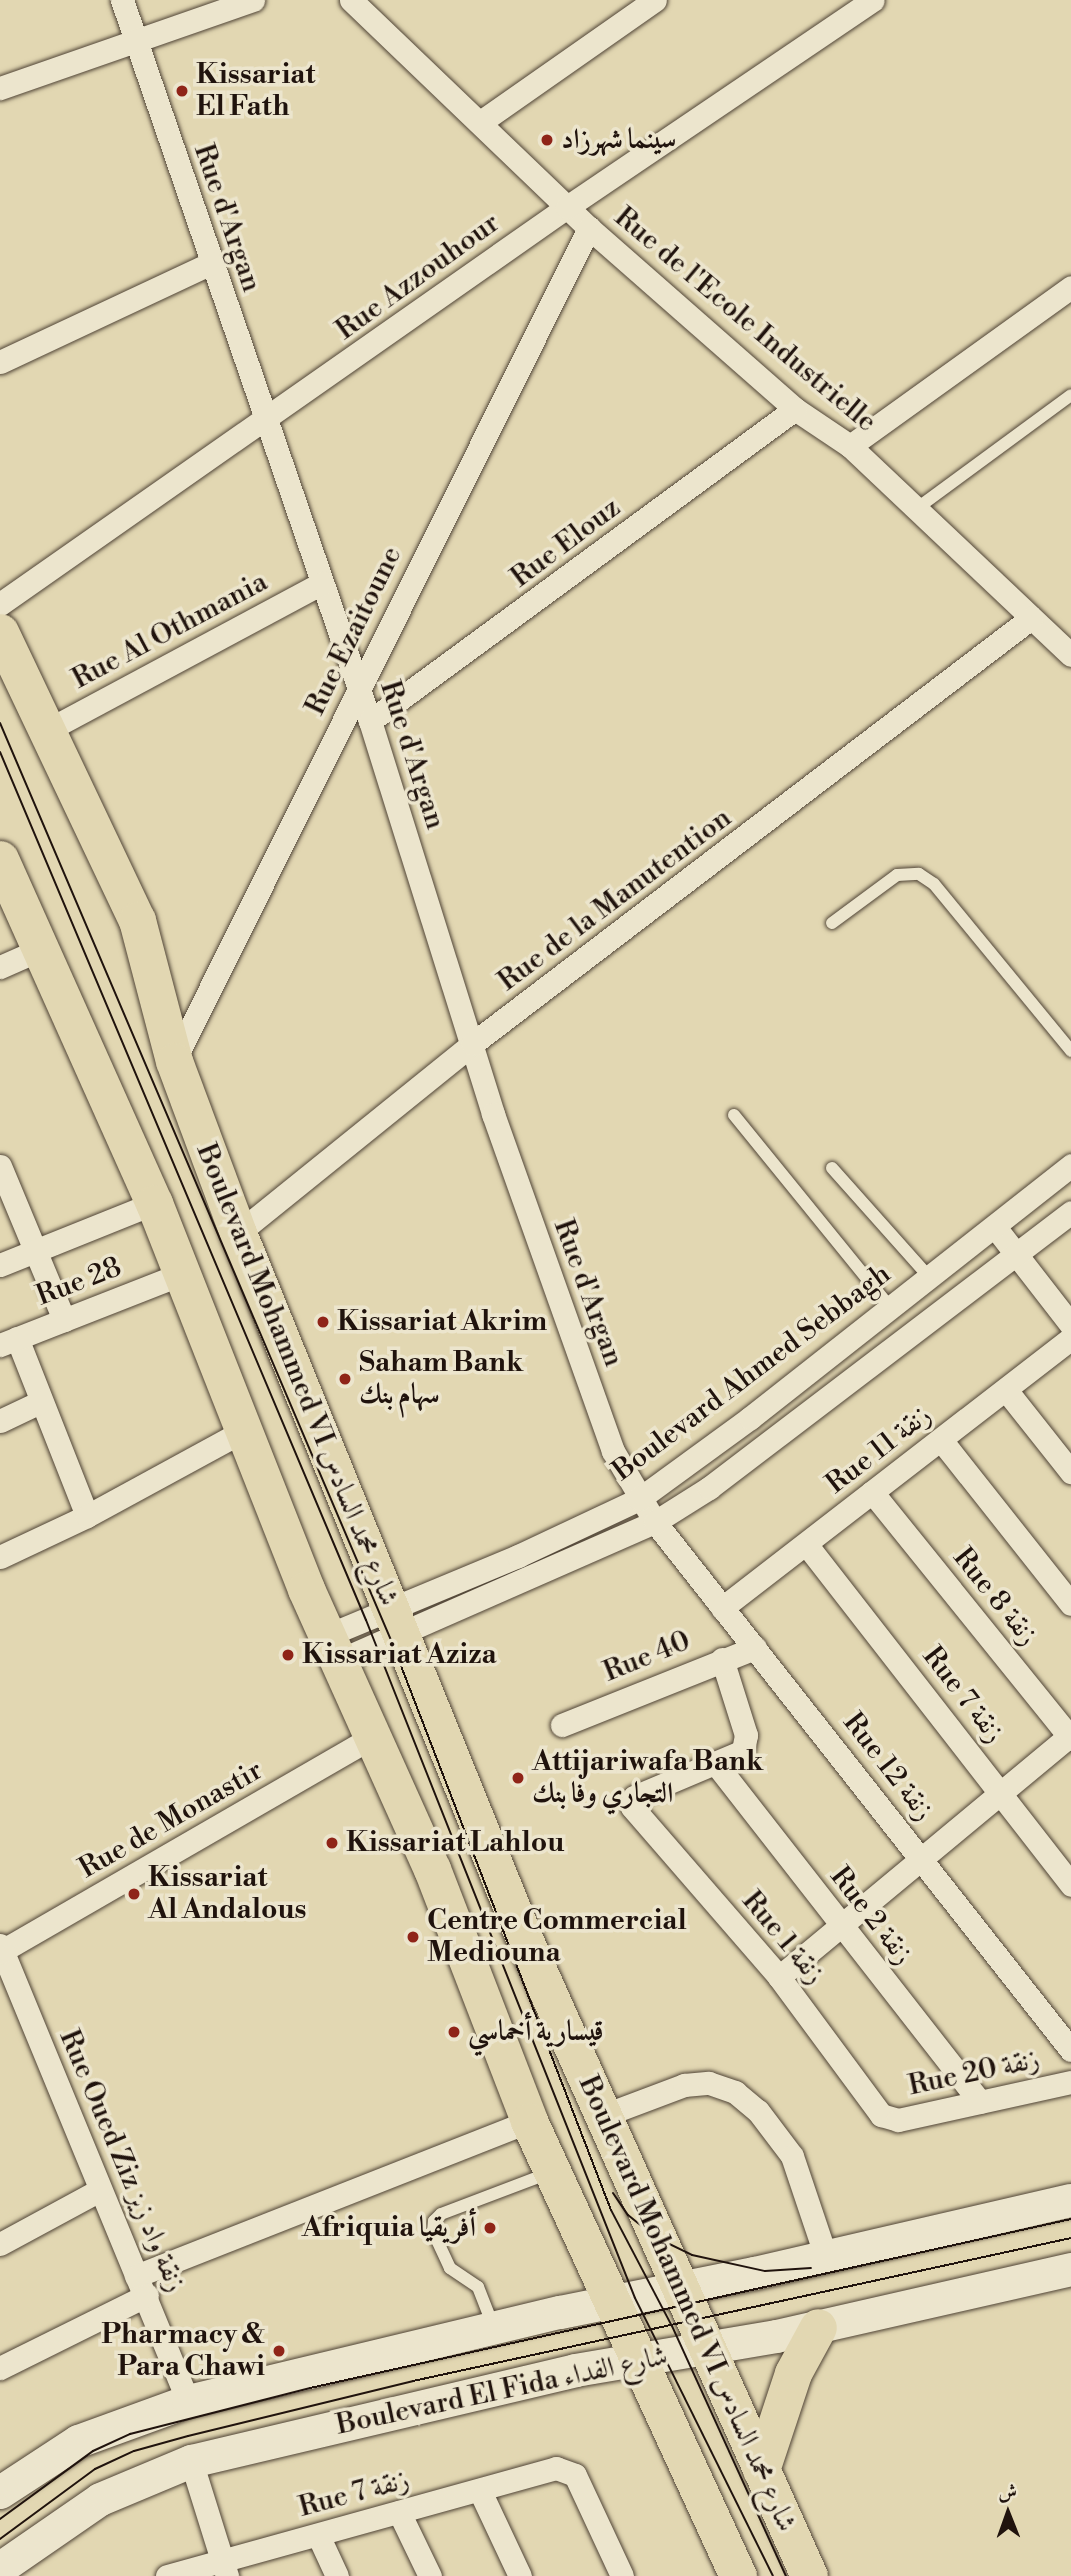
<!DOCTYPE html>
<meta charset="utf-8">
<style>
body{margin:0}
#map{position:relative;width:1071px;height:2576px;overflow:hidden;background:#e2d7b2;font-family:"Libre Bodoni",Amiri,serif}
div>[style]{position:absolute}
.roads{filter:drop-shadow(0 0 2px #504436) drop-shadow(0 0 2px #504436)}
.lane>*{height:12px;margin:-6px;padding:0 6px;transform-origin:6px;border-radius:6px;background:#ece5cd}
.street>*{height:23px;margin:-11.5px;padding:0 11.5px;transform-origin:11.5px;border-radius:11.5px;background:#ece5cd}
.secondary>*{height:33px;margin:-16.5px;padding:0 16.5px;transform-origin:16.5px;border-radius:16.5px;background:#ece5cd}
.primary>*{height:37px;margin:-18.5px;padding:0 18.5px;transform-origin:18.5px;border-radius:18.5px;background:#e2d7b2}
.tram>*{height:2px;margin:-1px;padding:0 1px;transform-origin:1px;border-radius:1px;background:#20130d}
.dots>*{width:19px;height:19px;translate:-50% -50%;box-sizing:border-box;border:4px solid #ece5cd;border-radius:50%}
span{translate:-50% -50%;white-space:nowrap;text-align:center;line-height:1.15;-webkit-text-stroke:7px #ece5cd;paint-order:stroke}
.poi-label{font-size:28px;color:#20130d;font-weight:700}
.left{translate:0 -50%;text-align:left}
.right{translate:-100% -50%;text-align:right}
.street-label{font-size:28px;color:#20130d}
.north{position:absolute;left:973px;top:2478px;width:70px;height:70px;-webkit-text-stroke:5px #ece5cd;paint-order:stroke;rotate:359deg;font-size:19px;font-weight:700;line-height:28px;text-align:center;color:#20130d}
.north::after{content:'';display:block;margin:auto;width:24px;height:32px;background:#20130d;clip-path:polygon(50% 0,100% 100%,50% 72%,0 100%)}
</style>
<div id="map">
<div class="roads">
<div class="lane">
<i style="left:916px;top:509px;width:192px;rotate:-36.3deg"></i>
<i style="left:832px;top:923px;width:81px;rotate:-36.4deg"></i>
<i style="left:897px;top:875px;width:22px;rotate:-3deg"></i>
<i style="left:919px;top:874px;width:18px;rotate:34deg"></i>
<i style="left:934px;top:884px;width:216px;rotate:50.6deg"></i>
<i style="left:734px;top:1115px;width:247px;rotate:50.9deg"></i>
<i style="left:832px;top:1168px;width:146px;rotate:48.3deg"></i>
<i style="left:494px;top:2328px;width:44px;rotate:-111.3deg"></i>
<i style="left:478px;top:2287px;width:34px;rotate:-146deg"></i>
<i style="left:450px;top:2268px;width:40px;rotate:-115deg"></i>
<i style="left:433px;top:2232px;width:11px;rotate:-85deg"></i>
<i style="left:434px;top:2221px;width:10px;rotate:-45deg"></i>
<i style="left:441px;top:2214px;width:116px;rotate:-20.8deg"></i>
</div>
<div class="street">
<i style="left:122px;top:0;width:762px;rotate:71.02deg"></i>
<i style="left:370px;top:721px;width:412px;rotate:72.6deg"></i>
<i style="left:493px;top:1114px;width:358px;rotate:70.4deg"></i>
<i style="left:613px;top:1451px;width:82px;rotate:59.4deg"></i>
<i style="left:655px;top:1522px;width:672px;rotate:51.77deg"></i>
<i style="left:351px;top:0;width:330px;rotate:43.8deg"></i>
<i style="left:589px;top:228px;width:274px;rotate:41.3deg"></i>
<i style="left:795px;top:409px;width:66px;rotate:33.9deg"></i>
<i style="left:850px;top:446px;width:304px;rotate:43.4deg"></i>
<i style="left:0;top:88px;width:268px;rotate:-19.2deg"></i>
<i style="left:482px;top:121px;width:211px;rotate:-35deg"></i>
<i style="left:0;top:362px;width:233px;rotate:-25.1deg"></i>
<i style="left:850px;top:446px;width:272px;rotate:-35.7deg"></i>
<i style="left:0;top:604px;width:692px;rotate:-35deg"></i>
<i style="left:567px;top:207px;width:369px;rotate:-34.1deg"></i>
<i style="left:370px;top:721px;width:527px;rotate:-36.28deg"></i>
<i style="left:46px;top:731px;width:313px;rotate:-28.2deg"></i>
<i style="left:0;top:967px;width:45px;rotate:-23.7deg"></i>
<i style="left:174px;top:1061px;width:931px;rotate:-63.52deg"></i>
<i style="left:0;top:1166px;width:167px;rotate:67.4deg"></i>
<i style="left:995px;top:1227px;width:124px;rotate:52.2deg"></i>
<i style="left:238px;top:1233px;width:301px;rotate:-38.9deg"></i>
<i style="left:472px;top:1044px;width:703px;rotate:-37.31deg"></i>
<i style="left:0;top:1265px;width:166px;rotate:-21.9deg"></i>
<i style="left:17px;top:1338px;width:191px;rotate:68.5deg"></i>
<i style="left:0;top:1345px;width:192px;rotate:-21.4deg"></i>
<i style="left:1006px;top:1390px;width:105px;rotate:51.6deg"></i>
<i style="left:0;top:1421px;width:44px;rotate:-25.4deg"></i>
<i style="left:941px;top:1440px;width:209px;rotate:51.6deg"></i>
<i style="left:872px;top:1492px;width:317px;rotate:51.1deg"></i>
<i style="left:806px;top:1544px;width:432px;rotate:52.1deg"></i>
<i style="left:0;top:1557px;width:96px;rotate:-25.2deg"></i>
<i style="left:87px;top:1516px;width:178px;rotate:-28.6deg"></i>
<i style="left:722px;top:1608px;width:441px;rotate:-37.7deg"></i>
<i style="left:326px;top:1636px;width:208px;rotate:-22.6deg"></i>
<i style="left:518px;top:1556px;width:134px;rotate:-25.2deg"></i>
<i style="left:639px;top:1499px;width:137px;rotate:-36.1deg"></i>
<i style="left:750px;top:1418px;width:409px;rotate:-38.2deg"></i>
<i style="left:722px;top:1659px;width:80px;rotate:72.5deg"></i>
<i style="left:746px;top:1735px;width:16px;rotate:101deg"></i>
<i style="left:743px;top:1751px;width:118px;rotate:157.1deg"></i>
<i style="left:634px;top:1797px;width:10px;rotate:101deg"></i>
<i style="left:632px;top:1807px;width:225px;rotate:49.1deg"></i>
<i style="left:779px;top:1977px;width:172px;rotate:53.5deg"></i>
<i style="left:881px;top:2115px;width:18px;rotate:16deg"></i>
<i style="left:898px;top:2120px;width:177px;rotate:-12.4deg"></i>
<i style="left:338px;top:1661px;width:346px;rotate:-23.7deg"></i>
<i style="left:655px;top:1522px;width:64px;rotate:-32.2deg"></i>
<i style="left:709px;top:1488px;width:455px;rotate:-37.3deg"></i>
<i style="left:562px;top:1725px;width:208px;rotate:-21.8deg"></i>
<i style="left:716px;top:1764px;width:429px;rotate:52deg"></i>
<i style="left:0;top:1945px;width:493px;rotate:67.6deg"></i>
<i style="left:0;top:1952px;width:428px;rotate:-30deg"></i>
<i style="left:779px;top:1977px;width:379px;rotate:-39.7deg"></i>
<i style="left:602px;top:2116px;width:88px;rotate:-20.7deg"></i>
<i style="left:684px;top:2085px;width:25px;rotate:-5deg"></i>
<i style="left:709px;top:2083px;width:28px;rotate:19deg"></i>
<i style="left:735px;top:2092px;width:30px;rotate:40deg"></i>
<i style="left:758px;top:2111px;width:56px;rotate:52.9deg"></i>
<i style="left:792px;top:2156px;width:107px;rotate:71.4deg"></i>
<i style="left:0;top:2244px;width:111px;rotate:-28.4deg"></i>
<i style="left:136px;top:2276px;width:422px;rotate:-21.5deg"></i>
<i style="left:0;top:2368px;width:164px;rotate:-26.4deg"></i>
<i style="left:191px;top:2461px;width:121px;rotate:72.6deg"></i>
<i style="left:480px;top:2491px;width:94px;rotate:64.8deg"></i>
<i style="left:399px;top:2512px;width:71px;rotate:64.2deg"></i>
<i style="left:318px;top:2535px;width:45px;rotate:65.1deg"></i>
<i style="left:167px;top:2576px;width:404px;rotate:-15.5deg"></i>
<i style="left:556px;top:2468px;width:20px;rotate:20deg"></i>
<i style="left:575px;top:2475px;width:111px;rotate:65deg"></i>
</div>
<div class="secondary">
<i style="left:0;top:2492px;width:93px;rotate:-33.2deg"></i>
<i style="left:78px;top:2441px;width:117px;rotate:-20deg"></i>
<i style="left:188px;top:2401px;width:382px;rotate:-13.5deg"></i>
<i style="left:560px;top:2312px;width:198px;rotate:-11.4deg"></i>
<i style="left:754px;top:2273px;width:325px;rotate:-13deg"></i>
<i style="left:0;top:2568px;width:121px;rotate:-34.6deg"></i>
<i style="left:100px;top:2499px;width:99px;rotate:-22.7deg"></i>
<i style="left:191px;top:2461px;width:395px;rotate:-13.3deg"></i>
<i style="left:575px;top:2370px;width:204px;rotate:-9.6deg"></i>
<i style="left:776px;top:2336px;width:303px;rotate:-12.8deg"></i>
</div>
<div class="primary">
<i style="left:0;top:632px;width:319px;rotate:64.6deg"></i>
<i style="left:137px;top:920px;width:146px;rotate:75.3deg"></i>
<i style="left:174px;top:1061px;width:184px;rotate:69.6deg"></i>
<i style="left:238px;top:1233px;width:766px;rotate:67.92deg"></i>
<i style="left:526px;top:1943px;width:693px;rotate:65.91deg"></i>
<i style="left:0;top:859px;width:377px;rotate:65.9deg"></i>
<i style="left:154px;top:1203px;width:415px;rotate:68.5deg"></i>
<i style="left:306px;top:1589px;width:307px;rotate:65.8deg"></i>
<i style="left:432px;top:1869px;width:270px;rotate:68.9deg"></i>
<i style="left:529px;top:2121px;width:501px;rotate:65.33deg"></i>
<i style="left:761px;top:2470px;width:102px;rotate:-71.7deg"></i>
<i style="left:793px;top:2373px;width:52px;rotate:-61.5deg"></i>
</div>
</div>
<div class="tram">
<i style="left:0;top:723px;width:997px;rotate:66.91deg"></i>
<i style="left:391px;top:1640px;width:611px;rotate:68.9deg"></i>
<i style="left:611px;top:2210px;width:131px;rotate:62.3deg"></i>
<i style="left:672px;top:2326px;width:275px;rotate:65.5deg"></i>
<i style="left:0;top:752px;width:942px;rotate:67.14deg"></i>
<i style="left:366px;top:1620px;width:729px;rotate:68.36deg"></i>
<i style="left:635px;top:2298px;width:310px;rotate:63.6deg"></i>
<i style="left:613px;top:2193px;width:27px;rotate:56deg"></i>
<i style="left:628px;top:2215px;width:35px;rotate:39deg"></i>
<i style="left:655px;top:2237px;width:41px;rotate:25.9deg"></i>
<i style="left:692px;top:2255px;width:75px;rotate:12.4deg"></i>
<i style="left:765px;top:2271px;width:46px;rotate:-3.7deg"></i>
<i style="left:0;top:2519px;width:115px;rotate:-36.2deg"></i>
<i style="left:93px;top:2451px;width:41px;rotate:-24.7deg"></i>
<i style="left:130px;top:2434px;width:186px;rotate:-14.3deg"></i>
<i style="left:310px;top:2388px;width:780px;rotate:-12.52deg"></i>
<i style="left:0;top:2539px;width:118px;rotate:-36.4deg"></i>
<i style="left:95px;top:2469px;width:43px;rotate:-24.8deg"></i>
<i style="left:134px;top:2451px;width:56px;rotate:-15.5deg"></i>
<i style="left:188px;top:2436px;width:232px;rotate:-13.7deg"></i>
<i style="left:413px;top:2381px;width:673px;rotate:-12.26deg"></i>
</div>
<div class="dots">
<i style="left:182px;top:91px;background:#8f2418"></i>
<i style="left:547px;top:140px;background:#8f2418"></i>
<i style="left:323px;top:1322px;background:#8f2418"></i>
<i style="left:345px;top:1379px;background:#8f2418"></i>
<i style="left:288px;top:1655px;background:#8f2418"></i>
<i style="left:518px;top:1778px;background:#8f2418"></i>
<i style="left:332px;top:1843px;background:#8f2418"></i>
<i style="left:134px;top:1894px;background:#8f2418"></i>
<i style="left:413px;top:1937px;background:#8f2418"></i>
<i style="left:454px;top:2032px;background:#8f2418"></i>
<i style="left:490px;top:2228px;background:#8f2418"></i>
<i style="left:279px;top:2351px;background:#8f2418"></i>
</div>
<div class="poi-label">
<span class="left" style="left:196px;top:91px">Kissariat<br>El Fath</span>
<span class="left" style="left:561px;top:140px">سينما شهرزاد</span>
<span class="left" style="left:337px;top:1322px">Kissariat Akrim</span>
<span class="left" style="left:359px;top:1379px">Saham Bank<br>سهام بنك</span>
<span class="left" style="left:302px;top:1655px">Kissariat Aziza</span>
<span class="left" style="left:532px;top:1778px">Attijariwafa Bank<br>التجاري وفا بنك</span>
<span class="left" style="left:346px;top:1843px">Kissariat Lahlou</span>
<span class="left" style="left:148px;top:1894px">Kissariat<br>Al Andalous</span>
<span class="left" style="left:427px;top:1937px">Centre Commercial<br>Mediouna</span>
<span class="left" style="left:468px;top:2032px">قيسارية أخماسي</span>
<span class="right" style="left:476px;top:2228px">Afriquia أفريقيا</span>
<span class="right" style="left:265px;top:2351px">Pharmacy &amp;<br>Para Chawi</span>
</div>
<div class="street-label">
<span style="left:227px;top:218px;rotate:71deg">Rue d'Argan</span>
<span style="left:418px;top:277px;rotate:-36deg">Rue Azzouhour</span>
<span style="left:745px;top:320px;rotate:40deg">Rue de l'Ecole Industrielle</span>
<span style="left:566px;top:543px;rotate:-37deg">Rue Elouz</span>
<span style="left:170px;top:631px;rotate:-28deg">Rue Al Othmania</span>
<span style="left:354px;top:631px;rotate:-64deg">Rue Ezaitoune</span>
<span style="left:412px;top:755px;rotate:72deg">Rue d'Argan</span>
<span style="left:615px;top:900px;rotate:-37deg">Rue de la Manutention</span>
<span style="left:79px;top:1282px;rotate:-21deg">Rue 28</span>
<span style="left:588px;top:1293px;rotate:70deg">Rue d'Argan</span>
<span style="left:752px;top:1373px;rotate:-37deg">Boulevard Ahmed Sebbagh</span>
<span style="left:297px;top:1375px;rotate:68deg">Boulevard Mohammed VI شارع محمد السادس</span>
<span style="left:879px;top:1450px;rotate:-38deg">Rue 11 زنقة</span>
<span style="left:995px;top:1597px;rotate:51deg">Rue 8 زنقة</span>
<span style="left:647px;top:1657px;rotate:-22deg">Rue 40</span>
<span style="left:963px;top:1695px;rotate:52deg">Rue 7 زنقة</span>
<span style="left:888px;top:1767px;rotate:52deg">Rue 12 زنقة</span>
<span style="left:171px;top:1820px;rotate:-30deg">Rue de Monastir</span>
<span style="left:871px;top:1916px;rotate:52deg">Rue 2 زنقة</span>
<span style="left:783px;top:1938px;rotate:50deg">Rue 1 زنقة</span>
<span style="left:974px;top:2073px;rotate:-12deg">Rue 20 زنقة</span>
<span style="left:122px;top:2161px;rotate:67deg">Rue Oued Ziz زنقة واد زيز</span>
<span style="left:687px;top:2304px;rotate:66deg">Boulevard Mohammed VI شارع محمد السادس</span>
<span style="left:502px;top:2391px;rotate:-12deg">Boulevard El Fida شارع الفداء</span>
<span style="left:354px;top:2494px;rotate:-15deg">Rue 7 زنقة</span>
</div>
<div class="north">ش</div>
</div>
